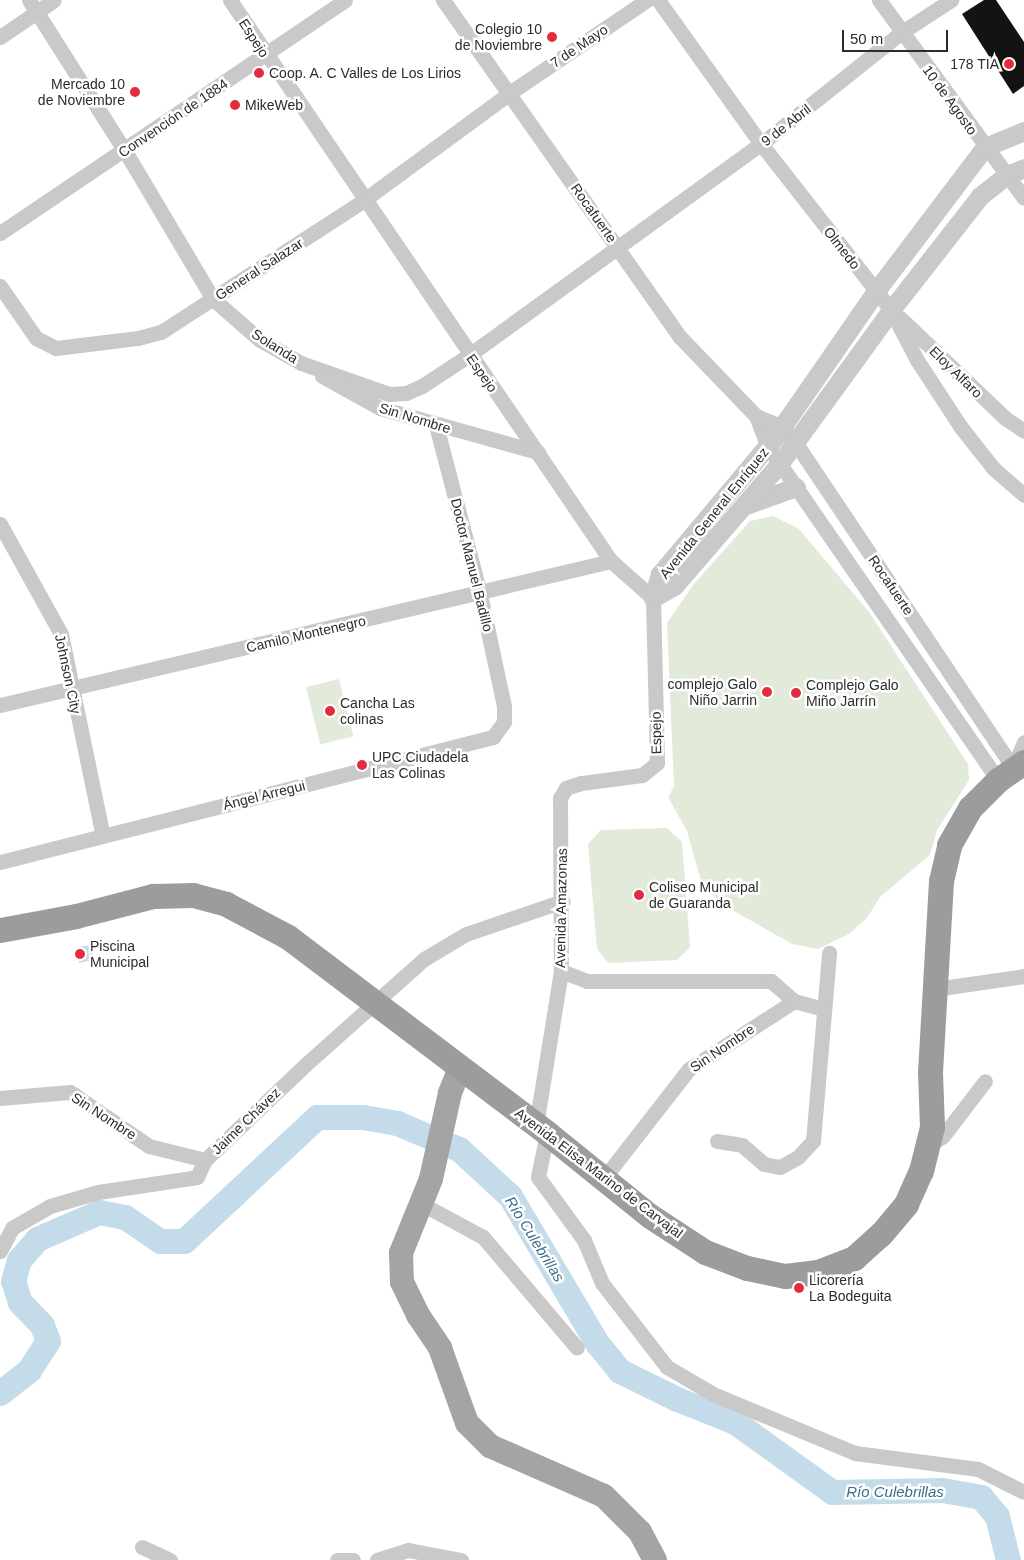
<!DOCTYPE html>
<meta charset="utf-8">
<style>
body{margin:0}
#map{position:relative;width:1024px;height:1560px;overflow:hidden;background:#fff;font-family:Arial,sans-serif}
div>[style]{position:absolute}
.green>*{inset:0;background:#e2ead9;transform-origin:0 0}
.water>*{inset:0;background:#c4dcea}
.river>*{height:25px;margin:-12.5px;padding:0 12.5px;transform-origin:12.5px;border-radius:12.5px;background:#c4dcea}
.building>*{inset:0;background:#131313}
.minor>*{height:15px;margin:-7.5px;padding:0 7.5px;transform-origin:7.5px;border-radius:7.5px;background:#c9c9c9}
.tertiary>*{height:19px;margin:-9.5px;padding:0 9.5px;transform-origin:9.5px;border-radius:9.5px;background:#c9c9c9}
.primary>*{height:24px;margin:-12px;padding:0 12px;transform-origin:12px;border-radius:12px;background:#a4a4a4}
.trunk>*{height:25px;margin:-12.5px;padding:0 12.5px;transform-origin:12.5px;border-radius:12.5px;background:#9c9c9c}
.dots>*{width:14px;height:14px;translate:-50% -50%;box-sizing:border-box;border:2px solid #fff;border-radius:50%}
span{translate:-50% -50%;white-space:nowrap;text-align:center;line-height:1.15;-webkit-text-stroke:5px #fff;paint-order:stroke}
.poi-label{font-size:14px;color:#2c2c2c}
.right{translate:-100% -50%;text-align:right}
.left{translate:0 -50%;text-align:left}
.street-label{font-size:14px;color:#2c2c2c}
.water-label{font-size:15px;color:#3b6e8c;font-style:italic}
.scale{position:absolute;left:842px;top:30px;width:106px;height:22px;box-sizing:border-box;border:2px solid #2c2c2c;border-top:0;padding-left:6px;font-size:15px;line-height:18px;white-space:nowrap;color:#2c2c2c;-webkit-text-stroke:4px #fff;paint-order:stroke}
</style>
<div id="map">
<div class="green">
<i style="clip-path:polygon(773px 516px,799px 529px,869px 612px,968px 764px,969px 780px,937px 830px,930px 855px,880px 897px,867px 918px,849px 934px,818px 949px,792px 944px,720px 903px,701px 881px,687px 831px,668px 797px,674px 786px,667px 623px,693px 585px,750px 521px)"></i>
<i style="left:339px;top:679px;width:59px;height:34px;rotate:76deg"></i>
<i style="clip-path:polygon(667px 828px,682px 842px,690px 947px,677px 960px,608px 963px,597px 949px,588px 844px,601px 830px)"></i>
</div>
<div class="water">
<i style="clip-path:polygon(92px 945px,93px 960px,79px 963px,78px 947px)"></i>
</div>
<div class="river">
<i style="left:0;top:1393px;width:37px;rotate:-38deg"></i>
<i style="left:29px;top:1370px;width:35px;rotate:-57deg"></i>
<i style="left:48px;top:1341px;width:17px;rotate:-111deg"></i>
<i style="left:42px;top:1325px;width:32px;rotate:-134deg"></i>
<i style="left:20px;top:1302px;width:22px;rotate:-108deg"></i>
<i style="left:13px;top:1281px;width:22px;rotate:-74deg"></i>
<i style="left:19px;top:1260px;width:28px;rotate:-49deg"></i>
<i style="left:37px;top:1239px;width:68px;rotate:-23.5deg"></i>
<i style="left:99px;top:1212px;width:26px;rotate:11deg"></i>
<i style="left:125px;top:1217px;width:42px;rotate:34.4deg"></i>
<i style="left:160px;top:1241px;width:24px"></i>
<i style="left:184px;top:1241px;width:182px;rotate:-43deg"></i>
<i style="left:317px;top:1117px;width:46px"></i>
<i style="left:363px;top:1117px;width:35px;rotate:10deg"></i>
<i style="left:397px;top:1123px;width:67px;rotate:22.8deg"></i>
<i style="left:459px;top:1149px;width:69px;rotate:42.7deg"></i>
<i style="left:510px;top:1196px;width:171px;rotate:59.4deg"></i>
<i style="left:597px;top:1343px;width:36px;rotate:51deg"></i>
<i style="left:620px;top:1371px;width:64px;rotate:26.2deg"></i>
<i style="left:677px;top:1399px;width:62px;rotate:21.6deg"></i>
<i style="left:735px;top:1422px;width:120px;rotate:35.8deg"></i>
<i style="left:832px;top:1492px;width:110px;rotate:-1deg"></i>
<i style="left:942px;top:1490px;width:40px;rotate:10deg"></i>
<i style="left:981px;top:1497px;width:25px;rotate:50deg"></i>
<i style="left:997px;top:1516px;width:45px;rotate:76deg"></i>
</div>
<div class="building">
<i style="clip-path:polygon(984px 0,996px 0,1024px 42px,1024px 86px,1013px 94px,962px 14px)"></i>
</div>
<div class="minor">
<i style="left:29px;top:0;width:179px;rotate:57.6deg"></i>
<i style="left:125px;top:151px;width:172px;rotate:59.3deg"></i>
<i style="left:213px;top:299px;width:62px;rotate:41.1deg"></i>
<i style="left:260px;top:340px;width:47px;rotate:29.3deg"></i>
<i style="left:301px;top:363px;width:93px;rotate:19.4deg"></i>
<i style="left:389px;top:394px;width:17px;rotate:-3deg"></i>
<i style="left:406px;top:393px;width:17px;rotate:-24deg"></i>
<i style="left:422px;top:386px;width:56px;rotate:-33.4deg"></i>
<i style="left:469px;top:355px;width:360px;rotate:-35.9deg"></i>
<i style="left:761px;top:144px;width:180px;rotate:-38.5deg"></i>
<i style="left:902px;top:32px;width:59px;rotate:-33.1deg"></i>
<i style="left:230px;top:0;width:678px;rotate:55.82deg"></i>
<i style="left:611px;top:561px;width:56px;rotate:41.4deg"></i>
<i style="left:653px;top:598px;width:165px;rotate:88.6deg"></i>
<i style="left:657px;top:763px;width:19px;rotate:141deg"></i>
<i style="left:642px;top:775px;width:62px;rotate:172.5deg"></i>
<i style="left:581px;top:783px;width:16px;rotate:162deg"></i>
<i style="left:566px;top:788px;width:12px;rotate:121deg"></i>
<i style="left:560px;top:798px;width:173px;rotate:89.7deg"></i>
<i style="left:561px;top:971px;width:156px;rotate:99.2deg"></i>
<i style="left:443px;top:0;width:412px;rotate:54.9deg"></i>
<i style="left:680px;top:337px;width:110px;rotate:46.1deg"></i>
<i style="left:658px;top:0;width:177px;rotate:54.4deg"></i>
<i style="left:761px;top:144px;width:211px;rotate:51.9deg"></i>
<i style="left:891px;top:310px;width:56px;rotate:62.5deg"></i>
<i style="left:917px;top:360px;width:79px;rotate:56.9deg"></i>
<i style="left:960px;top:426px;width:53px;rotate:51.8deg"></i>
<i style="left:993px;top:468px;width:41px;rotate:41.1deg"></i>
<i style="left:879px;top:0;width:245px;rotate:53.8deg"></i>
<i style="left:0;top:37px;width:65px;rotate:-34.4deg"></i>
<i style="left:0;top:233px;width:416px;rotate:-34deg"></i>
<i style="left:0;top:286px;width:63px;rotate:55.3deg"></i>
<i style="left:36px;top:338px;width:22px;rotate:27deg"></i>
<i style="left:56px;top:348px;width:83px;rotate:-7deg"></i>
<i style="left:138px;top:338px;width:24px;rotate:-15deg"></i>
<i style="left:161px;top:332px;width:242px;rotate:-33deg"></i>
<i style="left:364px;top:200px;width:182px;rotate:-36.3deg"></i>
<i style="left:511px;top:92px;width:164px;rotate:-34.1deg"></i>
<i style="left:900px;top:318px;width:145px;rotate:43.6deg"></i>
<i style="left:1005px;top:418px;width:23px;rotate:34deg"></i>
<i style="left:322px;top:376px;width:66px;rotate:28.9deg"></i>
<i style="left:380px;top:408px;width:164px;rotate:15.6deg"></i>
<i style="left:0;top:524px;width:126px;rotate:61deg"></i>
<i style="left:61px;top:634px;width:206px;rotate:78.3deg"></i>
<i style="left:0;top:705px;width:628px;rotate:-13.26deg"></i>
<i style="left:1013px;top:768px;width:28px;rotate:-67deg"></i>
<i style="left:998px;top:780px;width:405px;rotate:-124.6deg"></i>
<i style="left:768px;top:447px;width:33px;rotate:-111deg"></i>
<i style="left:756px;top:416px;width:29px;rotate:22deg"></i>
<i style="left:783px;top:427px;width:19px;rotate:51deg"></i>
<i style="left:795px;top:442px;width:392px;rotate:56.2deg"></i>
<i style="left:0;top:862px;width:509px;rotate:-14.23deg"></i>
<i style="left:493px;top:737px;width:19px;rotate:-54deg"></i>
<i style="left:504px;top:722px;width:16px;rotate:-90deg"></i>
<i style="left:504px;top:706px;width:115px;rotate:-102.1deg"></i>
<i style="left:480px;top:594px;width:175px;rotate:-104.6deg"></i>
<i style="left:561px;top:971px;width:28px;rotate:21deg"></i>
<i style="left:587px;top:981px;width:184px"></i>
<i style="left:771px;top:981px;width:30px;rotate:41deg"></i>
<i style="left:935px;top:989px;width:90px;rotate:-8.3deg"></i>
<i style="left:0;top:1098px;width:70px;rotate:-4.9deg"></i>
<i style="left:70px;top:1092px;width:96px;rotate:34.4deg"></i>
<i style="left:149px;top:1146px;width:58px;rotate:14deg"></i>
<i style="left:547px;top:1133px;width:45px;rotate:101.6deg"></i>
<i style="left:538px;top:1177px;width:78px;rotate:53.9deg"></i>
<i style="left:584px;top:1240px;width:47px;rotate:67.3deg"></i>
<i style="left:602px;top:1283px;width:106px;rotate:52.3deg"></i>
<i style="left:667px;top:1367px;width:53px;rotate:30.4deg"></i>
<i style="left:713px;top:1394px;width:154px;rotate:22.6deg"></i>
<i style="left:855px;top:1453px;width:124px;rotate:7.4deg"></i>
<i style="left:978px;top:1469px;width:51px;rotate:26.6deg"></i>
<i style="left:717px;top:1141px;width:25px;rotate:9deg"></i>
<i style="left:742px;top:1145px;width:29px;rotate:41deg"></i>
<i style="left:764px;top:1164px;width:16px;rotate:11deg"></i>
<i style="left:780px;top:1167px;width:21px;rotate:-29deg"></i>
<i style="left:798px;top:1157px;width:22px;rotate:-47deg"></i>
<i style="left:813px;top:1141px;width:189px;rotate:-85.1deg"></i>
<i style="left:928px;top:1146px;width:18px;rotate:-34deg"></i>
<i style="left:943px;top:1136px;width:69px;rotate:-52.6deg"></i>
<i style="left:604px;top:1178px;width:138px;rotate:-52.1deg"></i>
<i style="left:689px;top:1069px;width:125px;rotate:-32.9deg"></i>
<i style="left:794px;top:1001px;width:31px;rotate:15deg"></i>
<i style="left:422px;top:1204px;width:69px;rotate:28.4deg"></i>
<i style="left:483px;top:1237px;width:145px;rotate:49.7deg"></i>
<i style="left:0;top:1251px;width:26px;rotate:-62deg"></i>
<i style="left:12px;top:1228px;width:44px;rotate:-30.1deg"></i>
<i style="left:50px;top:1206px;width:50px;rotate:-16.3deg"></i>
<i style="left:98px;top:1192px;width:100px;rotate:-8.6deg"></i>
<i style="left:197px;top:1177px;width:19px;rotate:-65deg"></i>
<i style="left:205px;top:1160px;width:138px;rotate:-43.5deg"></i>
<i style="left:305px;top:1065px;width:159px;rotate:-41.7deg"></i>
<i style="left:424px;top:959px;width:49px;rotate:-30.8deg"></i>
<i style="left:466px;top:934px;width:102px;rotate:-18.8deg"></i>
<i style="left:142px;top:1547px;width:31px;rotate:25deg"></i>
<i style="left:337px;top:1560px;width:16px"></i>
<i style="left:377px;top:1560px;width:33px;rotate:-18deg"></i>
<i style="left:408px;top:1550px;width:54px;rotate:10.7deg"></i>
</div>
<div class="tertiary">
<i style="left:746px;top:505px;width:53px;rotate:-19.8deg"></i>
<i style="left:653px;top:598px;width:25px;rotate:-74deg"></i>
<i style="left:660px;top:574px;width:179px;rotate:-50deg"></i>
<i style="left:775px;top:437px;width:178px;rotate:-55.3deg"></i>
<i style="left:876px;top:291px;width:181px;rotate:-52.9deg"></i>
<i style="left:985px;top:147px;width:42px;rotate:-22.3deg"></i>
<i style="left:653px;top:598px;width:24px;rotate:-30deg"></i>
<i style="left:674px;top:586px;width:162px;rotate:-49.2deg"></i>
<i style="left:780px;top:463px;width:189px;rotate:-54deg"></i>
<i style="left:891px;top:310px;width:145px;rotate:-52deg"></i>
<i style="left:980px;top:196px;width:34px;rotate:-38deg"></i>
<i style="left:1007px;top:175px;width:18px;rotate:-22deg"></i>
</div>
<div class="primary">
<i style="left:460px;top:1068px;width:27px;rotate:112deg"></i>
<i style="left:450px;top:1093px;width:88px;rotate:102.5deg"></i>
<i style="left:431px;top:1179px;width:80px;rotate:112.1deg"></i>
<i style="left:401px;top:1253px;width:29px;rotate:88deg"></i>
<i style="left:402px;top:1282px;width:37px;rotate:64deg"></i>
<i style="left:418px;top:1315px;width:40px;rotate:56deg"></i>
<i style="left:440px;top:1348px;width:80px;rotate:70.2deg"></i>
<i style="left:467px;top:1423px;width:33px;rotate:45deg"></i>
<i style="left:490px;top:1446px;width:124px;rotate:23.7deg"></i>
<i style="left:604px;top:1496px;width:51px;rotate:45deg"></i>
<i style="left:640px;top:1532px;width:32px;rotate:62deg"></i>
</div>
<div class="trunk">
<i style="left:0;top:930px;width:77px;rotate:-10.4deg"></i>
<i style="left:76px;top:916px;width:80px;rotate:-14.6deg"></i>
<i style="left:153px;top:896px;width:40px;rotate:-1.4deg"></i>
<i style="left:193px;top:895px;width:34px;rotate:15deg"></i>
<i style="left:226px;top:904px;width:70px;rotate:28deg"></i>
<i style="left:288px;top:937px;width:325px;rotate:37.1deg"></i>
<i style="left:547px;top:1133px;width:132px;rotate:38.9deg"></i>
<i style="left:650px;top:1216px;width:66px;rotate:33.2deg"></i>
<i style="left:705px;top:1252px;width:45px;rotate:20.9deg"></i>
<i style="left:747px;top:1268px;width:39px;rotate:12deg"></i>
<i style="left:785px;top:1276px;width:33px;rotate:-7deg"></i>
<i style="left:818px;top:1272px;width:39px;rotate:-21deg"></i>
<i style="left:854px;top:1258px;width:36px;rotate:-42deg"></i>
<i style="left:881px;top:1234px;width:39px;rotate:-50deg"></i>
<i style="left:906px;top:1204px;width:36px;rotate:-66deg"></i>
<i style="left:921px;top:1171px;width:45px;rotate:-76deg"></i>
<i style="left:932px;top:1127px;width:55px;rotate:-92.1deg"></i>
<i style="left:930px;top:1072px;width:191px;rotate:-86.7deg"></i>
<i style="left:941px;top:881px;width:37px;rotate:-77deg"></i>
<i style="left:949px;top:845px;width:43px;rotate:-60.4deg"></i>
<i style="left:970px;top:808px;width:40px;rotate:-45deg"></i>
<i style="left:998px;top:780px;width:32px;rotate:-35deg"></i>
</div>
<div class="dots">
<i style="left:552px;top:37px;background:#e32d3e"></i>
<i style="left:1009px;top:64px;background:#e32d3e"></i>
<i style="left:259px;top:73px;background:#e32d3e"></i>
<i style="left:135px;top:92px;background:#e32d3e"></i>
<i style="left:235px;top:105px;background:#e32d3e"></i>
<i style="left:767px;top:692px;background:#e32d3e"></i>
<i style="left:796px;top:693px;background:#e32d3e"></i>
<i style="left:330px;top:711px;background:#e32d3e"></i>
<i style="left:362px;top:765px;background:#e32d3e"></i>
<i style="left:639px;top:895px;background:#e32d3e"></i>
<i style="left:80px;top:954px;background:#e32d3e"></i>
<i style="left:799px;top:1288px;background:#e32d3e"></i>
</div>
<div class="poi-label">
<span class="right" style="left:542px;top:37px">Colegio 10<br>de Noviembre</span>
<span class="right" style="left:999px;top:64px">178 TIA</span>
<span class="left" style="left:269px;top:73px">Coop. A. C Valles de Los Lirios</span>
<span class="right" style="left:125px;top:92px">Mercado 10<br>de Noviembre</span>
<span class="left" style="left:245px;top:105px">MikeWeb</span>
<span class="right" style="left:757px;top:692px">complejo Galo<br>Niño Jarrin</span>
<span class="left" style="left:806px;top:693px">Complejo Galo<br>Miño Jarrín</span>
<span class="left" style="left:340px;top:711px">Cancha Las<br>colinas</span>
<span class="left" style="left:372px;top:765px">UPC Ciudadela<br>Las Colinas</span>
<span class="left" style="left:649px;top:895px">Coliseo Municipal<br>de Guaranda</span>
<span class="left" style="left:90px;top:954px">Piscina<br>Municipal</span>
<span class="left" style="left:809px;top:1288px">Licorería<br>La Bodeguita</span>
</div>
<div class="street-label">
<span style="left:254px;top:38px;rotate:57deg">Espejo</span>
<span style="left:579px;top:46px;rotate:-34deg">7 de Mayo</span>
<span style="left:950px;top:100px;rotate:54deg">10 de Agosto</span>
<span style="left:173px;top:118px;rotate:-34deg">Convención de 1884</span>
<span style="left:786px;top:125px;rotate:-38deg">9 de Abril</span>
<span style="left:594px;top:213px;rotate:55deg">Rocafuerte</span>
<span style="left:842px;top:248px;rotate:52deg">Olmedo</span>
<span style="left:259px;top:269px;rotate:-33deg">General Salazar</span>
<span style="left:275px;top:346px;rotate:32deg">Solanda</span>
<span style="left:956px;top:372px;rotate:44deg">Eloy Alfaro</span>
<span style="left:482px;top:373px;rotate:55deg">Espejo</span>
<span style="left:415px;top:418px;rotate:17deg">Sin Nombre</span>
<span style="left:714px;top:513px;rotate:-51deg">Avenida General Enríquez</span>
<span style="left:472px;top:565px;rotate:76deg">Doctor Manuel Badillo</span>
<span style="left:891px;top:585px;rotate:56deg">Rocafuerte</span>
<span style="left:306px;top:634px;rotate:-13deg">Camilo Montenegro</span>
<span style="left:68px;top:674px;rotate:78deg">Johnson City</span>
<span style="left:656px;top:733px;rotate:-91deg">Espejo</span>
<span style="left:264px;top:795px;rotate:-14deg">Ángel Arregui</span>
<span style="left:561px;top:908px;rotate:-89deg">Avenida Amazonas</span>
<span style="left:722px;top:1048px;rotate:-34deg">Sin Nombre</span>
<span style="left:104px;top:1116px;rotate:33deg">Sin Nombre</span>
<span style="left:246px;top:1121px;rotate:-44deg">Jaime Chávez</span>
<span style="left:599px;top:1173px;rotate:37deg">Avenida Elisa Marino de Carvajal</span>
</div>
<div class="water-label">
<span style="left:535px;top:1239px;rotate:58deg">Río Culebrillas</span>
<span style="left:895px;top:1492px">Río Culebrillas</span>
</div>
<div class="scale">50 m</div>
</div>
